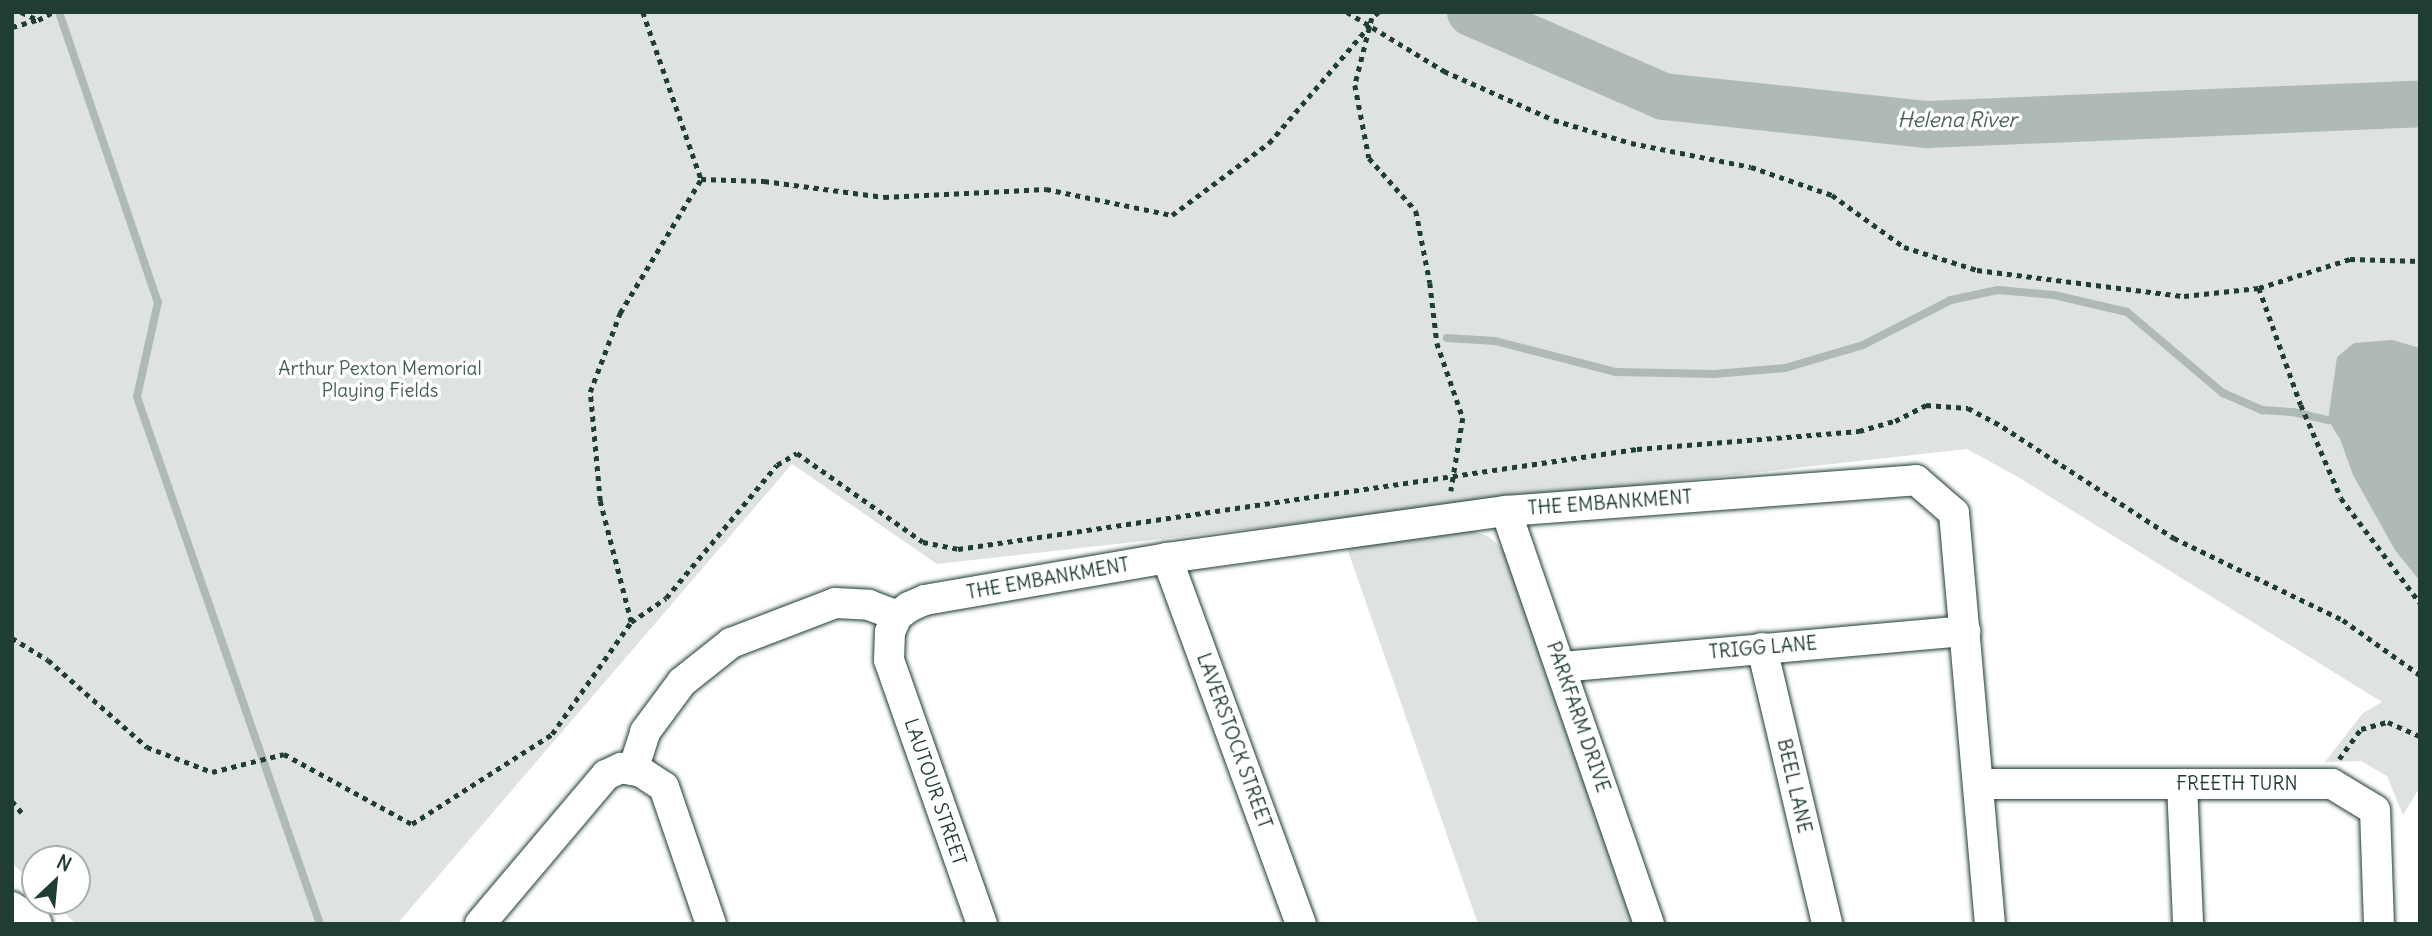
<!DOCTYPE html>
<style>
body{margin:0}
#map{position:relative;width:2432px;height:936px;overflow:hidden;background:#fff;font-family:Delius,sans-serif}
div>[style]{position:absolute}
.green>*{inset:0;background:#dee3e2}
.water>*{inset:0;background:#afbab7}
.stream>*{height:8px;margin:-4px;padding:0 4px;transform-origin:4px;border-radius:4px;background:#afbab7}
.river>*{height:47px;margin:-23.5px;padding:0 23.5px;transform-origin:23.5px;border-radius:23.5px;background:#afbab7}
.path>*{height:4.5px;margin-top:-2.25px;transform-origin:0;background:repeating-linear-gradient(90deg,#1f3d34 0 5px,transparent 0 10px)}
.roads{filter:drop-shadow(0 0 2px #1f3d34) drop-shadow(0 0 2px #1f3d34)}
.street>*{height:30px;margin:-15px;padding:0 15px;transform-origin:15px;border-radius:15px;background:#fff}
span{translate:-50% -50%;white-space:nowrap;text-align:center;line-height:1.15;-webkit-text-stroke:7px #fff;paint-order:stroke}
.park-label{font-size:19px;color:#455e57}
.street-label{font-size:19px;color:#1f3d34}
.water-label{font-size:21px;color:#4a625b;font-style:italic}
.frame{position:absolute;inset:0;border:14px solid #1f3d34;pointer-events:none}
.north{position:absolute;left:21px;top:845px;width:70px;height:70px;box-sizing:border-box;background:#fff;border:2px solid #a5b1ae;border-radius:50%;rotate:26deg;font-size:19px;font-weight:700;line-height:28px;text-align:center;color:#1f3d34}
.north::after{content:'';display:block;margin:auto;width:24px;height:32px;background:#1f3d34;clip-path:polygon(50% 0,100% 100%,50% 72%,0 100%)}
</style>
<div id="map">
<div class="green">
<i style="clip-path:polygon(12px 12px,2420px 12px,2420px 787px,2403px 815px,2387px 776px,2361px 761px,2325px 762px,2363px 713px,2382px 702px,2018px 477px,1967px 449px,937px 564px,792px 464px,397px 924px,76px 924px,52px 901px,77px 901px,77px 859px,35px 859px,35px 885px,12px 863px)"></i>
<i style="clip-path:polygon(1465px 529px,1488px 536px,1506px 552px,1636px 924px,1478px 924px,1347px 548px)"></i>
</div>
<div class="water">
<i style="clip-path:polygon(2392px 340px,2420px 348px,2420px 581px,2395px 550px,2353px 475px,2340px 439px,2328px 420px,2337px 357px,2354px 343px)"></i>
</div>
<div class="stream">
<i style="left:59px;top:12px;width:306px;rotate:71.2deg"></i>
<i style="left:158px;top:302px;width:97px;rotate:102.5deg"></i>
<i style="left:137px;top:397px;width:558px;rotate:70.85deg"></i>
<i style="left:1447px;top:338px;width:48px;rotate:3.6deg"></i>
<i style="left:1495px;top:341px;width:125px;rotate:14.4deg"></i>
<i style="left:1616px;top:372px;width:98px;rotate:1.2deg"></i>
<i style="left:1714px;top:374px;width:71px;rotate:-4.8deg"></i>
<i style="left:1785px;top:368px;width:81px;rotate:-16.4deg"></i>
<i style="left:1863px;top:345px;width:99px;rotate:-27.1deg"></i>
<i style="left:1951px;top:300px;width:48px;rotate:-12deg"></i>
<i style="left:1998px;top:290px;width:56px;rotate:5.1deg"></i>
<i style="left:2054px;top:295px;width:75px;rotate:13.1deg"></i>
<i style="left:2127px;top:312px;width:126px;rotate:40.2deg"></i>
<i style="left:2223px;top:393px;width:43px;rotate:23.6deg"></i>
<i style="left:2262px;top:410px;width:31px;rotate:4deg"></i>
<i style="left:2293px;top:412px;width:36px;rotate:13deg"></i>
</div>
<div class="river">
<i style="left:1470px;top:12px;width:210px;rotate:23.5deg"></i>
<i style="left:1663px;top:96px;width:265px;rotate:6.1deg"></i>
<i style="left:1927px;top:124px;width:493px;rotate:-2.4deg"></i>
</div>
<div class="path">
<i style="left:21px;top:12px;width:19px;rotate:25deg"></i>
<i style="left:38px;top:20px;width:17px;rotate:-28deg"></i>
<i style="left:643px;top:12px;width:177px;rotate:70.8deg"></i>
<i style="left:1347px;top:12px;width:114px;rotate:31.3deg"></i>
<i style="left:1444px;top:71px;width:120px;rotate:24deg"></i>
<i style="left:1554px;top:120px;width:80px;rotate:16.6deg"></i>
<i style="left:1631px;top:143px;width:122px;rotate:11.3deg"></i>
<i style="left:1751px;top:167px;width:86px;rotate:19.1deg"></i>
<i style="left:1832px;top:195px;width:89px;rotate:35.8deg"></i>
<i style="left:1904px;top:247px;width:77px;rotate:17.5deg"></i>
<i style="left:1977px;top:270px;width:209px;rotate:7.2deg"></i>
<i style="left:2184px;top:296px;width:75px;rotate:-6.1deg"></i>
<i style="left:2259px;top:288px;width:96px;rotate:-17.7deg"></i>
<i style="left:2350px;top:259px;width:70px;rotate:1.6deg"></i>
<i style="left:1379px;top:12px;width:9px;rotate:139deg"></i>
<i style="left:1372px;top:18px;width:69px;rotate:104.2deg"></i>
<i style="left:1355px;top:85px;width:74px;rotate:79.1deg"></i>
<i style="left:1369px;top:158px;width:71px;rotate:48.4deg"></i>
<i style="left:1416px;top:211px;width:73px;rotate:79deg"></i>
<i style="left:1430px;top:283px;width:60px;rotate:83.3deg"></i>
<i style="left:1437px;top:343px;width:79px;rotate:70.9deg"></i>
<i style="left:1463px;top:418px;width:74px;rotate:99.3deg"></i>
<i style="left:12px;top:27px;width:26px;rotate:-16deg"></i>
<i style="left:2259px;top:288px;width:124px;rotate:70.3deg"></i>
<i style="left:2301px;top:405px;width:101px;rotate:66.7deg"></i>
<i style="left:2341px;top:498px;width:131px;rotate:53deg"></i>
<i style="left:631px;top:622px;width:42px;rotate:-34.4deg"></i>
<i style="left:666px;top:598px;width:173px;rotate:-50.2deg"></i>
<i style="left:777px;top:465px;width:23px;rotate:-31deg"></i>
<i style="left:797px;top:453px;width:154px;rotate:35.2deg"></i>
<i style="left:923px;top:542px;width:36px;rotate:11deg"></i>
<i style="left:958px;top:549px;width:686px;rotate:-8.38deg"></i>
<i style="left:1637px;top:449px;width:223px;rotate:-4.6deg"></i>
<i style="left:1859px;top:431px;width:37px;rotate:-16deg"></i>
<i style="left:1895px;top:421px;width:35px;rotate:-27deg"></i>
<i style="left:1926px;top:405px;width:42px;rotate:4.1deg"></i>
<i style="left:1968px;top:408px;width:40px;rotate:28deg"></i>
<i style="left:2003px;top:427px;width:204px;rotate:33deg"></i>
<i style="left:2174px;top:538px;width:188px;rotate:25.9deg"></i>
<i style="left:2343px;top:620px;width:95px;rotate:35.5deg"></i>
<i style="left:12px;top:638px;width:42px;rotate:31.4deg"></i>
<i style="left:48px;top:660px;width:132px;rotate:41.3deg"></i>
<i style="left:147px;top:747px;width:70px;rotate:21deg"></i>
<i style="left:212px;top:772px;width:74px;rotate:-14deg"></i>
<i style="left:284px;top:754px;width:146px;rotate:28.7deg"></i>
<i style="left:412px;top:824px;width:166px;rotate:-32.7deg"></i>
<i style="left:552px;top:734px;width:137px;rotate:-54.8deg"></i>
<i style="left:631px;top:622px;width:125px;rotate:-104.4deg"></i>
<i style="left:600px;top:501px;width:109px;rotate:-95.2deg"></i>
<i style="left:590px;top:392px;width:85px;rotate:-69.2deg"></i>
<i style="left:620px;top:313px;width:157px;rotate:-58.8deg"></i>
<i style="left:701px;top:179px;width:63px;rotate:1.8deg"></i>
<i style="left:764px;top:181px;width:121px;rotate:7.6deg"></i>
<i style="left:884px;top:197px;width:162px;rotate:-2.8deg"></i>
<i style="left:1046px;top:189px;width:129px;rotate:11.7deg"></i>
<i style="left:1172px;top:215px;width:121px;rotate:-36.6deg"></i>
<i style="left:1269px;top:143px;width:157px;rotate:-49.4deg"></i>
<i style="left:2339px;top:759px;width:37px;rotate:-54deg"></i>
<i style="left:2361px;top:729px;width:28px;rotate:-15deg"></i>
<i style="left:2388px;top:722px;width:35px;rotate:24deg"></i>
<i style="left:12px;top:801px;width:17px;rotate:50deg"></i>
</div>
<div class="roads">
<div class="street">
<i style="left:1506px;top:511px;width:437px;rotate:70.9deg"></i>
<i style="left:1167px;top:558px;width:390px;rotate:69.9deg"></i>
<i style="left:1762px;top:648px;width:284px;rotate:76.7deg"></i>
<i style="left:1561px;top:667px;width:406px;rotate:-5.1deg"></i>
<i style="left:633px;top:770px;width:40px;rotate:-72deg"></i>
<i style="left:645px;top:732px;width:62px;rotate:-53.5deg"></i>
<i style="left:682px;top:682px;width:63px;rotate:-38.5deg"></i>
<i style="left:731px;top:643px;width:111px;rotate:-21deg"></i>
<i style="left:835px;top:603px;width:34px;rotate:3deg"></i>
<i style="left:869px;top:605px;width:30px;rotate:21deg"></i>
<i style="left:1978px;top:784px;width:354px"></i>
<i style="left:2332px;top:784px;width:50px;rotate:31.2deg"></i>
<i style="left:2375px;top:810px;width:114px;rotate:88deg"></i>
<i style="left:2182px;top:784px;width:140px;rotate:87.5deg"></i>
<i style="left:12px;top:907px;width:30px;rotate:34deg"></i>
<i style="left:480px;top:924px;width:195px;rotate:-49.8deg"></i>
<i style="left:606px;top:775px;width:17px;rotate:-25deg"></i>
<i style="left:621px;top:768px;width:20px;rotate:11deg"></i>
<i style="left:641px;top:772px;width:27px;rotate:33deg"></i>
<i style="left:664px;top:787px;width:145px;rotate:71.1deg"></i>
<i style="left:982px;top:924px;width:280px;rotate:-109.4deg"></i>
<i style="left:889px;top:660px;width:28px;rotate:-88deg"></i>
<i style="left:890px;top:632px;width:17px;rotate:-66deg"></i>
<i style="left:897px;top:616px;width:15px;rotate:-37deg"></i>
<i style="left:909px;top:607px;width:17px;rotate:-24deg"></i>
<i style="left:925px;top:600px;width:246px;rotate:-9.8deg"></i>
<i style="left:1167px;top:558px;width:342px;rotate:-7.9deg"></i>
<i style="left:1506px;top:511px;width:411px;rotate:-4.3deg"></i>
<i style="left:1916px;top:480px;width:50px;rotate:41deg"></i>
<i style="left:1954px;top:513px;width:413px;rotate:85deg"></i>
</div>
</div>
<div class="park-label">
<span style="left:380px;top:380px">Arthur Pexton Memorial<br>Playing Fields</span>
</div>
<div class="street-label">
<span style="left:1610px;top:503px;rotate:-4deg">THE EMBANKMENT</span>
<span style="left:1048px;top:579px;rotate:-10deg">THE EMBANKMENT</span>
<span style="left:1763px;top:648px;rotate:-5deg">TRIGG LANE</span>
<span style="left:1578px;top:717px;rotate:71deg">PARKFARM DRIVE</span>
<span style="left:1234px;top:741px;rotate:70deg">LAVERSTOCK STREET</span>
<span style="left:2237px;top:784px">FREETH TURN</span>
<span style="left:1794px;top:786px;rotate:77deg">BEEL LANE</span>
<span style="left:935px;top:792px;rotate:71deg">LAUTOUR STREET</span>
</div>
<div class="water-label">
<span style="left:1957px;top:120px">Helena River</span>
</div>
<div class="frame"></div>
<div class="north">N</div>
</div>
